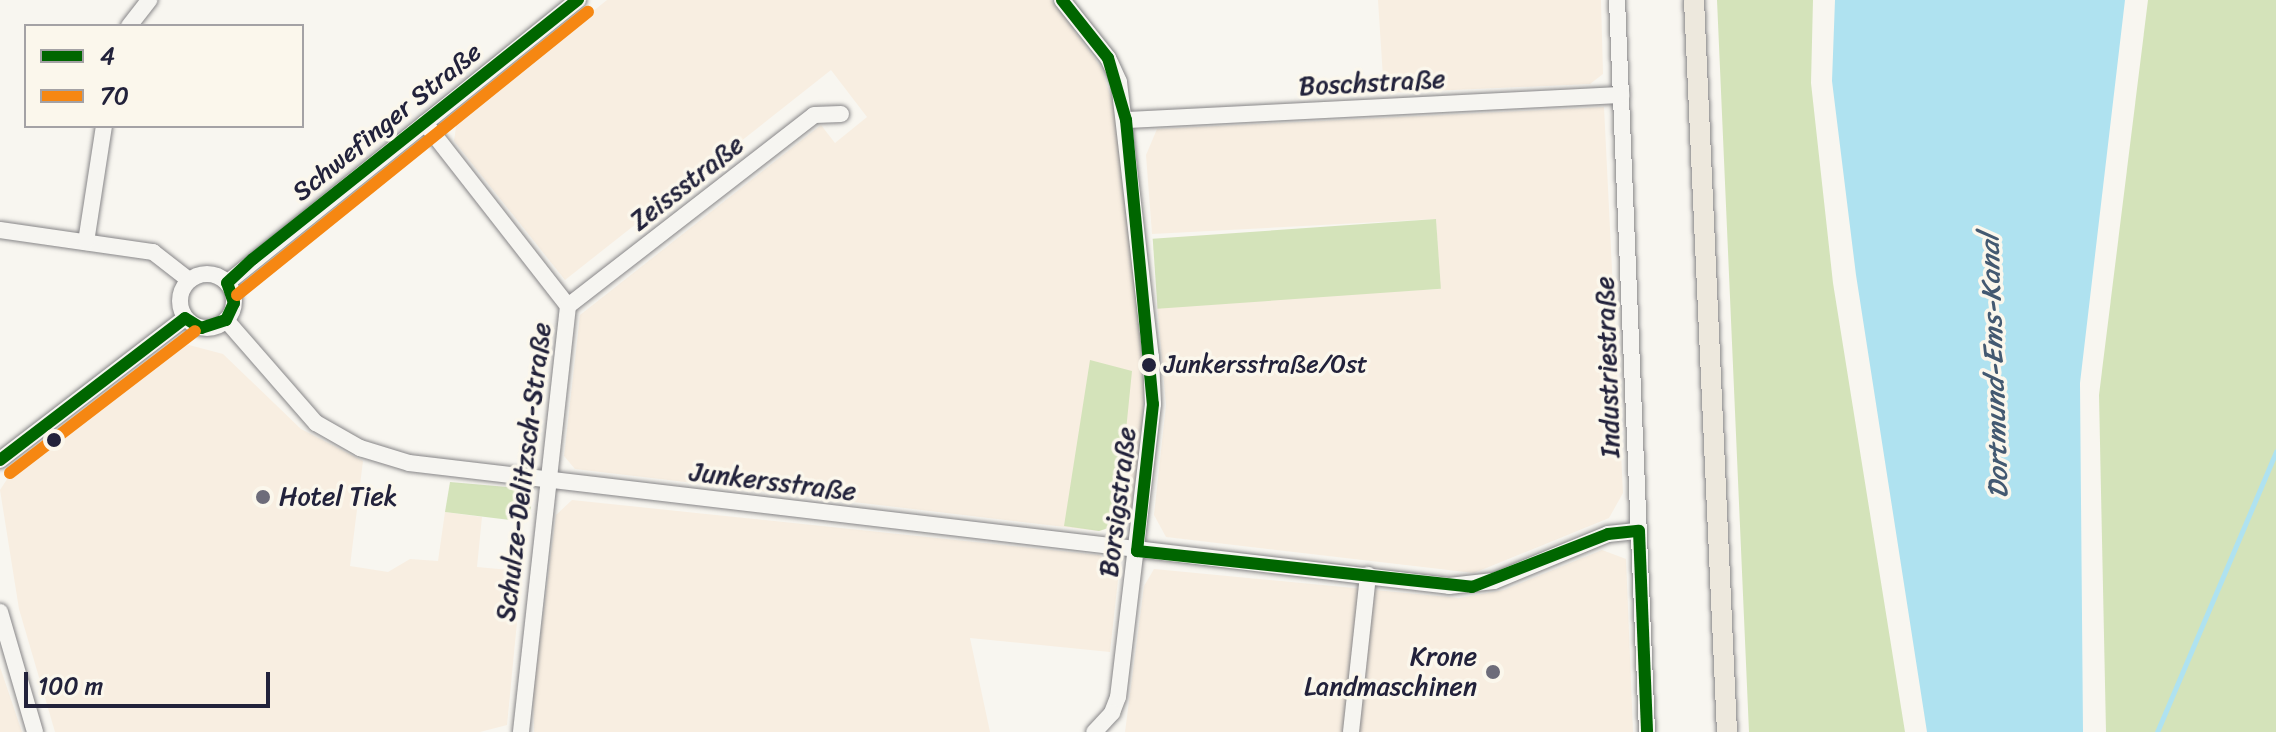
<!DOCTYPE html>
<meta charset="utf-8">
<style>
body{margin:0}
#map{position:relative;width:2276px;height:732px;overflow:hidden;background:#f8f6f0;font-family:Sriracha,sans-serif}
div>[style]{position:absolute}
.built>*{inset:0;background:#f8eee1}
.green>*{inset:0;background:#d4e3ba;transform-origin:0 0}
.water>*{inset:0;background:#afe2f0}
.stream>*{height:5px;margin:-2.5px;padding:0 2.5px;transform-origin:2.5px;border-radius:2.5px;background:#afe2f0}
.roads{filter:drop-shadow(0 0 2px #878688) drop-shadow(0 0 2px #878688)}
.minor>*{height:16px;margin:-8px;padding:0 8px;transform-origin:8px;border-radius:8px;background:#f6f5f1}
.minor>.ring{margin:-8px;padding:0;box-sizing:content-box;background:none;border:16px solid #f6f5f1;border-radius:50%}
.major>*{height:20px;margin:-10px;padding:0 10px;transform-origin:10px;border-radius:10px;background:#ede8dd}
.bus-1>*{height:12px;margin:-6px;padding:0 6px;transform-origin:6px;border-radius:6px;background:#060}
.bus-2>*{height:12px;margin:-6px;padding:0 6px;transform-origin:6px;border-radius:6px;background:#f68712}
.dots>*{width:22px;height:22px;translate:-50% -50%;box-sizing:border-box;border:4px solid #fbf7ec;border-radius:50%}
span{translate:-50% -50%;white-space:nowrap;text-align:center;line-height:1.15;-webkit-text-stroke:7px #fbf7ec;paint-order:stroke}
.bus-label{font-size:24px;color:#22223b}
.left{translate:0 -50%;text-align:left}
.street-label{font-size:26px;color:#22223b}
.poi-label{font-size:26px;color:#22223b}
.right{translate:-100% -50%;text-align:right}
.water-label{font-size:28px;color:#435971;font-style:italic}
.legend{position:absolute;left:24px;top:24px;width:280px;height:104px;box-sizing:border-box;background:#fbf7ec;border:2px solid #a4a2a5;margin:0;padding:10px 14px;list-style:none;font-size:24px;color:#22223b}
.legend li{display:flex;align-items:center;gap:16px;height:40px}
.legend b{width:40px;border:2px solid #a4a2a5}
.scale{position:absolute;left:24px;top:672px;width:246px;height:36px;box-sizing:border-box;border:4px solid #22223b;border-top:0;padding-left:10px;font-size:24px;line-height:28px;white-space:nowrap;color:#22223b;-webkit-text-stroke:6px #fbf7ec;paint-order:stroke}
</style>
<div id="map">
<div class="built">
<i style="clip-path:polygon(607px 0,1051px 0,1101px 67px,1118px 120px,1146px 376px,1134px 507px,1121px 524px,1099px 531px,575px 469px,564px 456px,580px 315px,821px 125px,835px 143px,867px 117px,831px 70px,565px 280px,454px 141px,457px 120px)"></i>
<i style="clip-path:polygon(1378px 0,1601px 0,1603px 74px,1590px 84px,1384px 93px)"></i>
<i style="clip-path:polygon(1604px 107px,1623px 493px,1609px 518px,1474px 573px,1166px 537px,1154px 515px,1166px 405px,1157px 303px,1440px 289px,1436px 219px,1152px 234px,1146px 155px,1157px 129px)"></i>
<i style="clip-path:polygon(189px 345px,223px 354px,301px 429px,363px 461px,350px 566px,388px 572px,410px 559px,438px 561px,445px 512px,482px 517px,477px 567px,522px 571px,507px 725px,480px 732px,55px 732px,19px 609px,0 490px,13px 470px,164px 352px)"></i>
<i style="clip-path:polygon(572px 500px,1099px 555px,1113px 563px,1118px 580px,1110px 652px,970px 638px,990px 732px,534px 732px,533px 693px,556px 515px)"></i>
<i style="clip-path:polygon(1602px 550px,1626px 559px,1633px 732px,1125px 732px,1144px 586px,1154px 569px,1459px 598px,1504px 590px)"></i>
<i style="clip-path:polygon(0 667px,22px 732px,0 732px)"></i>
</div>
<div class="green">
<i style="clip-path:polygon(1717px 0,1813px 0,1811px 83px,1833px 283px,1905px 732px,1749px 732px)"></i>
<i style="clip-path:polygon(2148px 0,2276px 0,2276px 732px,2106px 732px,2099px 395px)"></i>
<i style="left:1436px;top:219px;width:70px;height:284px;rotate:86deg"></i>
<i style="clip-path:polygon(1090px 360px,1132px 371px,1119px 500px,1126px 515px,1121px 524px,1099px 531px,1064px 526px)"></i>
<i style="clip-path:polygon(450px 482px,520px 488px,531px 507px,527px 522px,445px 512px)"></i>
</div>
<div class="water">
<i style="clip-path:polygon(1835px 0,2125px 0,2080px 383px,2083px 732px,1927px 732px,1856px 275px,1832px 81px)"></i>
</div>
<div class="stream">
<i style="left:2157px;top:732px;width:305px;rotate:-67deg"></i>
</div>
<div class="roads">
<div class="minor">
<i style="left:1062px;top:0;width:74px;rotate:51.6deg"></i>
<i style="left:1108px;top:58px;width:26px;rotate:65deg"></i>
<i style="left:1119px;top:82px;width:277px;rotate:83.4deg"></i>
<i style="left:1151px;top:357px;width:47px;rotate:87.6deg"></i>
<i style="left:1153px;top:404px;width:295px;rotate:96.8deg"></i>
<i style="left:1118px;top:697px;width:17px;rotate:111deg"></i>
<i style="left:1112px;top:713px;width:26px;rotate:133deg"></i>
<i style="left:1617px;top:0;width:733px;rotate:87.65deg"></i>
<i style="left:129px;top:26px;width:33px;rotate:-52deg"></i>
<i style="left:1126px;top:120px;width:496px;rotate:-2.9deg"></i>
<i style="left:425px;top:123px;width:232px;rotate:52deg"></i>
<i style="left:568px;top:306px;width:429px;rotate:96.3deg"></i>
<i style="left:0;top:230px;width:155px;rotate:8.2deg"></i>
<i style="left:153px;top:252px;width:46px;rotate:37.9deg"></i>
<i style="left:86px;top:242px;width:117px;rotate:-81.2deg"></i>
<i class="ring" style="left:180px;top:274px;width:38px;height:38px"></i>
<i style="left:227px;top:283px;width:451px;rotate:-38.9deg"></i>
<i style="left:568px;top:306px;width:311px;rotate:-37.8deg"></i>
<i style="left:814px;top:115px;width:27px;rotate:-2deg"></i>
<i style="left:226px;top:320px;width:137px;rotate:48.9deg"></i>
<i style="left:316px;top:423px;width:51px;rotate:29.6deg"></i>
<i style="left:360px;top:448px;width:51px;rotate:17deg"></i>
<i style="left:409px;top:463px;width:1047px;rotate:6.74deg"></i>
<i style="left:1449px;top:586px;width:45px;rotate:-6.3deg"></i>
<i style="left:1494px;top:581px;width:123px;rotate:-22.4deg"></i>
<i style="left:1608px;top:534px;width:31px;rotate:-6deg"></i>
<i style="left:0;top:460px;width:233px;rotate:-37.5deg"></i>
<i style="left:0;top:612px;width:125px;rotate:73.7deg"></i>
<i style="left:1351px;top:732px;width:158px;rotate:-83.8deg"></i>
</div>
<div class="major">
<i style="left:1694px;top:0;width:733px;rotate:87.42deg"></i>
</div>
</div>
<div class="bus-1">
<i style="left:1062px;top:0;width:74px;rotate:51.6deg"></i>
<i style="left:1108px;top:58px;width:65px;rotate:73.8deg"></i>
<i style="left:1126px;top:120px;width:285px;rotate:84.6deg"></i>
<i style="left:1153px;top:404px;width:148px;rotate:96.2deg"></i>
<i style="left:1137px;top:551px;width:337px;rotate:6.1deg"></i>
<i style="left:1472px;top:587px;width:146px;rotate:-21.3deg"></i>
<i style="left:1608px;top:534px;width:31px;rotate:-6deg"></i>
<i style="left:1639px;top:531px;width:201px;rotate:87.7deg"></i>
<i style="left:0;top:460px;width:233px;rotate:-37.5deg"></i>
<i style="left:185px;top:318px;width:19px;rotate:32deg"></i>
<i style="left:201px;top:328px;width:26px;rotate:-18deg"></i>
<i style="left:226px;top:320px;width:19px;rotate:-65deg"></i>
<i style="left:234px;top:303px;width:21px;rotate:-109deg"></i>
<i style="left:227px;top:283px;width:35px;rotate:-43deg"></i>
<i style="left:253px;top:259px;width:416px;rotate:-38.6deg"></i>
</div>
<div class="bus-2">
<i style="left:237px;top:295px;width:451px;rotate:-38.9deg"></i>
<i style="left:10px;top:473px;width:233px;rotate:-37.5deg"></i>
</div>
<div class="dots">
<i style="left:1149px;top:365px;background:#22223b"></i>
<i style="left:54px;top:440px;background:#22223b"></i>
<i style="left:263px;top:497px;background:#6d6c7a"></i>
<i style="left:1493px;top:672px;background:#6d6c7a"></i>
</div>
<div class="bus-label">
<span class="left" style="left:1164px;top:365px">Junkersstraße/Ost</span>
</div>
<div class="street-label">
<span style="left:1372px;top:83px;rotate:-3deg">Boschstraße</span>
<span style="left:387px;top:122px;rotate:-39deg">Schwefinger Straße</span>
<span style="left:687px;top:183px;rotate:-38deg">Zeissstraße</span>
<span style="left:1608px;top:367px;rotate:-92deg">Industriestraße</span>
<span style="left:524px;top:472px;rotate:-83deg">Schulze-Delitzsch-Straße</span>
<span style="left:773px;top:482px;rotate:7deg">Junkersstraße</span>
<span style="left:1118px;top:502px;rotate:-83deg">Borsigstraße</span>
</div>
<div class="poi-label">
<span class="left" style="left:279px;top:497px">Hotel Tiek</span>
<span class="right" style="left:1477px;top:672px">Krone<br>Landmaschinen</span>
</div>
<div class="water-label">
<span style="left:1994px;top:366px;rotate:-92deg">Dortmund-Ems-Kanal</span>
</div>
<ul class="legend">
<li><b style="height:10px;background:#060"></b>4</li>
<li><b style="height:10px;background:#f68712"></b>70</li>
</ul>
<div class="scale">100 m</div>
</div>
